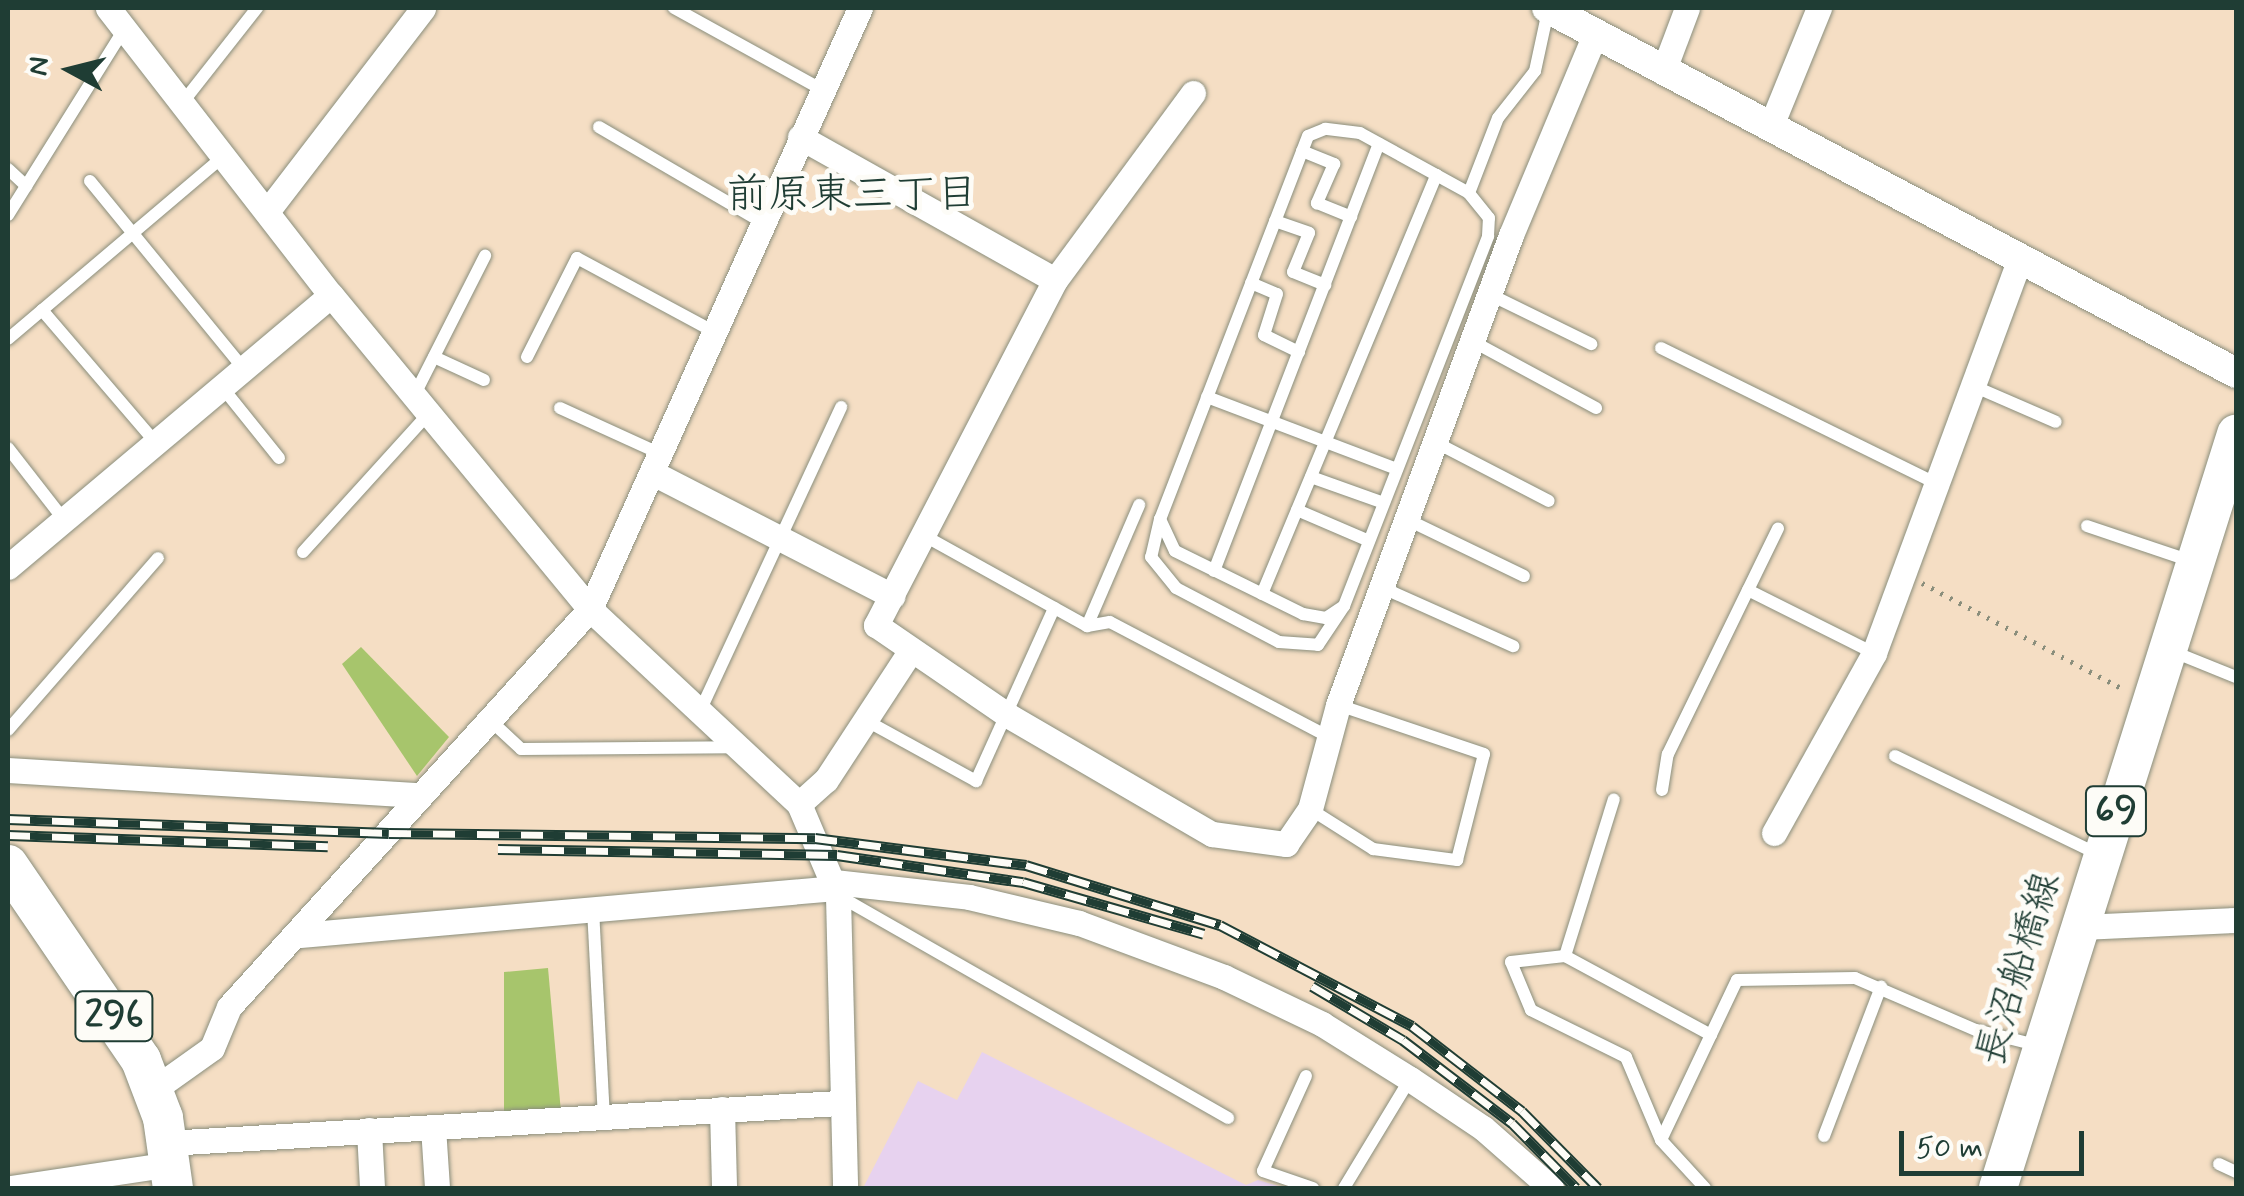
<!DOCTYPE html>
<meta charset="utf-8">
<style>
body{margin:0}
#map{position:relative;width:2244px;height:1196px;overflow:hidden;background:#f5dec4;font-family:Mynerve,"Klee One",sans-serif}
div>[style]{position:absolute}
.built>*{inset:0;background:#e7d2ef}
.green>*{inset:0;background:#a7c56c}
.path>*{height:5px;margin-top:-2.5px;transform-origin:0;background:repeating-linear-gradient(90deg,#8a8e7c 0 2.5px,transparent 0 10.5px)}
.roads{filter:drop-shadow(0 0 2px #8a8e7c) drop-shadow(0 0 2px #8a8e7c)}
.service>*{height:12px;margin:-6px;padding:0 6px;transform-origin:6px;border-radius:6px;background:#fff}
.minor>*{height:25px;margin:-12.5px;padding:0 12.5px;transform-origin:12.5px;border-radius:12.5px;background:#fff}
.tertiary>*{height:30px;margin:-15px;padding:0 15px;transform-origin:15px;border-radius:15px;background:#fff}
.primary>*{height:38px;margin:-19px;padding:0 19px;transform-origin:19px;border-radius:19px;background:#fff}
.trunk>*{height:40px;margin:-20px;padding:0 20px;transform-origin:20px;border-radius:20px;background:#fff}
.rail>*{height:11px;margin-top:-5.5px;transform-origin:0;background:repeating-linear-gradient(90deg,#fdfcf7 0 22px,#1f3d34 0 44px);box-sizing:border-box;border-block:2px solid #1f3d34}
span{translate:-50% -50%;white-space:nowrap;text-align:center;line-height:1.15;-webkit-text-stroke:10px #fdfcf7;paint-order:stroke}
.shield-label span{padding:2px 8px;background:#fdfcf7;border:2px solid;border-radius:8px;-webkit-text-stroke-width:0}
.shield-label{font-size:38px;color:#1f3d34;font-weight:700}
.street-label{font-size:40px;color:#1f3d34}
.neighbourhood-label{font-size:42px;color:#1f3d34}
.frame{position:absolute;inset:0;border:10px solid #1f3d34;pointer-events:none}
.north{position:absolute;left:20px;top:20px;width:100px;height:100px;-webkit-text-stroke:8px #fdfcf7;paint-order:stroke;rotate:277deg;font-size:28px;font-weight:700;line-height:40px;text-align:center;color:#1f3d34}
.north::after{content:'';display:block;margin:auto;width:35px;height:45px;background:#1f3d34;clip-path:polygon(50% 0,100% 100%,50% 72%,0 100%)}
.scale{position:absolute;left:1899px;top:1131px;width:185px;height:45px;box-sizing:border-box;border:5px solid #1f3d34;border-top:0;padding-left:12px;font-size:30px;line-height:35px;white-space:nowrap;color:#1f3d34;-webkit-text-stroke:8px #fdfcf7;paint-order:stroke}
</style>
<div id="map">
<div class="built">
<i style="clip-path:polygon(982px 1052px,1246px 1185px,1258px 1180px,1285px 1188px,863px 1188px,918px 1081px,957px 1100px)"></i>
</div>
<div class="green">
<i style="clip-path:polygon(361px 647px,449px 737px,417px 776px,342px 664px)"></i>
<i style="clip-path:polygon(548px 968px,561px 1112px,504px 1117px,504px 972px)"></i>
</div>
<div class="path">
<i style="left:1922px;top:583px;width:229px;rotate:27.8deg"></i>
</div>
<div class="roads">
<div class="service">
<i style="left:674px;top:8px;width:168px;rotate:28.9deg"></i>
<i style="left:183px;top:102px;width:120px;rotate:-51.8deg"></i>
<i style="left:599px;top:127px;width:190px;rotate:30.3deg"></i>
<i style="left:1302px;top:151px;width:35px;rotate:22deg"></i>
<i style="left:1334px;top:164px;width:43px;rotate:113.6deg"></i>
<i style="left:1317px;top:203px;width:37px;rotate:22deg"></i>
<i style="left:8px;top:169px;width:25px;rotate:43deg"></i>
<i style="left:90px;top:181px;width:243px;rotate:50.7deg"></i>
<i style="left:1469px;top:193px;width:80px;rotate:-68.9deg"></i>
<i style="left:1498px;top:118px;width:60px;rotate:-51.8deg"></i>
<i style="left:1535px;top:71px;width:61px;rotate:-77.8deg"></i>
<i style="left:8px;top:215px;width:221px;rotate:-58deg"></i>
<i style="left:1275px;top:221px;width:36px;rotate:19deg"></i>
<i style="left:1309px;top:233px;width:42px;rotate:112.3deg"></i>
<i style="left:1293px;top:272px;width:35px;rotate:22deg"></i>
<i style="left:1251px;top:283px;width:28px;rotate:23deg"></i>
<i style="left:1277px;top:294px;width:43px;rotate:107.6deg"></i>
<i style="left:1264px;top:335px;width:39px;rotate:26deg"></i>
<i style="left:1489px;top:294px;width:114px;rotate:26.1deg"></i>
<i style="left:42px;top:310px;width:175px;rotate:49.4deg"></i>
<i style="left:8px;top:339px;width:283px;rotate:-40.3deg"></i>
<i style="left:1472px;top:341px;width:141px;rotate:28.4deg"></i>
<i style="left:1661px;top:348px;width:308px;rotate:26.2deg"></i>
<i style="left:434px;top:357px;width:55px;rotate:24.7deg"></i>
<i style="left:527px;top:357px;width:111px;rotate:-63.2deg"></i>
<i style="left:577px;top:258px;width:158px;rotate:28.3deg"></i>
<i style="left:1973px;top:386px;width:90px;rotate:23.4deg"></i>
<i style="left:222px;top:387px;width:91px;rotate:51.2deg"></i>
<i style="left:416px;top:392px;width:153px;rotate:-63.1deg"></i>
<i style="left:1207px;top:397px;width:203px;rotate:20.8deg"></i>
<i style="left:560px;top:408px;width:113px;rotate:24.5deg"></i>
<i style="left:1435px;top:442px;width:128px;rotate:27.4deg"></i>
<i style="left:8px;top:448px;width:91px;rotate:52.1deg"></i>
<i style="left:1311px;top:477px;width:77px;rotate:19.6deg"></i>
<i style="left:1297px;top:510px;width:78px;rotate:23.3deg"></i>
<i style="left:1160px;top:519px;width:35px;rotate:65deg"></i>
<i style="left:1175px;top:551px;width:143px;rotate:26.2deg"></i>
<i style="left:1303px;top:614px;width:23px;rotate:10deg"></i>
<i style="left:1326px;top:618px;width:22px;rotate:-34deg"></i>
<i style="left:1344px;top:606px;width:397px;rotate:-68.7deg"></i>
<i style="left:1488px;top:236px;width:18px;rotate:-87deg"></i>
<i style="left:1489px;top:218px;width:32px;rotate:-129deg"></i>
<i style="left:1469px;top:193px;width:124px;rotate:-151.2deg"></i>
<i style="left:1360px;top:133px;width:35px;rotate:-173deg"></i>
<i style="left:1325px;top:129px;width:18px;rotate:158deg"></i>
<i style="left:1308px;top:136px;width:411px;rotate:111.1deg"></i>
<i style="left:1160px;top:519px;width:39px;rotate:103deg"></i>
<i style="left:1151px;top:557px;width:40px;rotate:51deg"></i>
<i style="left:1176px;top:588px;width:116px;rotate:27.7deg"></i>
<i style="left:1279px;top:642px;width:39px;rotate:4deg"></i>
<i style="left:1318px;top:645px;width:47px;rotate:-56.3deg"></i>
<i style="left:1406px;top:519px;width:131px;rotate:25.8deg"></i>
<i style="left:2087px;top:526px;width:113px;rotate:18.6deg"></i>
<i style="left:923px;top:535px;width:188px;rotate:29deg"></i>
<i style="left:1087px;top:626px;width:23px;rotate:-10deg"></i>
<i style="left:1110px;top:622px;width:247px;rotate:27.7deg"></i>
<i style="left:303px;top:552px;width:188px;rotate:-47.8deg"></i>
<i style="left:1214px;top:571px;width:458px;rotate:-68.9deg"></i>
<i style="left:1381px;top:587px;width:145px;rotate:24.1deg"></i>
<i style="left:1748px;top:590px;width:141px;rotate:26.6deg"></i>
<i style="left:1262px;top:594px;width:454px;rotate:-67.4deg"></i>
<i style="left:1087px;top:626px;width:132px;rotate:-66.7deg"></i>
<i style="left:2174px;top:652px;width:67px;rotate:22deg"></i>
<i style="left:701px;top:709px;width:333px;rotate:-65.1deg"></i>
<i style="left:865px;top:720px;width:127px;rotate:28.8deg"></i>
<i style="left:976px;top:781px;width:190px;rotate:-65.7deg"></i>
<i style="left:491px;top:721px;width:41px;rotate:43deg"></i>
<i style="left:521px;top:749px;width:213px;rotate:-0.5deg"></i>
<i style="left:8px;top:730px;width:228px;rotate:-48.9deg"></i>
<i style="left:1895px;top:756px;width:228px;rotate:25.8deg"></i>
<i style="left:1662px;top:790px;width:36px;rotate:-81deg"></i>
<i style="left:1668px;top:754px;width:251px;rotate:-64deg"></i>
<i style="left:1310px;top:809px;width:75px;rotate:32.4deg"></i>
<i style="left:1373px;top:849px;width:85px;rotate:7.5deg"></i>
<i style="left:1457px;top:860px;width:109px;rotate:-75.7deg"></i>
<i style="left:1484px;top:754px;width:154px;rotate:-161.4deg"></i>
<i style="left:839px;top:896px;width:448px;rotate:29.7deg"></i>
<i style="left:593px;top:909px;width:208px;rotate:87deg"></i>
<i style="left:1565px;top:956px;width:164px;rotate:-72.7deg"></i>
<i style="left:1306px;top:1076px;width:104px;rotate:114.4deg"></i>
<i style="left:1263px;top:1171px;width:53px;rotate:18.8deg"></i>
<i style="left:1824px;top:1136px;width:160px;rotate:-69.1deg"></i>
<i style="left:1661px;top:1140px;width:177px;rotate:-64.6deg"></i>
<i style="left:1737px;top:980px;width:118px;rotate:-1deg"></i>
<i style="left:1855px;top:978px;width:132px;rotate:23.3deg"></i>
<i style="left:1976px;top:1030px;width:66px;rotate:14deg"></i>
<i style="left:2219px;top:1164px;width:19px;rotate:25deg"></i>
<i style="left:1344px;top:1188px;width:127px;rotate:-58.8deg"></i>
<i style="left:1705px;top:1188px;width:65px;rotate:-132.5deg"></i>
<i style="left:1661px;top:1140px;width:90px;rotate:-112.9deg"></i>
<i style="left:1626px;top:1057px;width:106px;rotate:-153.7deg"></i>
<i style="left:1531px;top:1010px;width:52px;rotate:-112.6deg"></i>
<i style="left:1511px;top:962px;width:54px;rotate:-6.3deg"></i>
<i style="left:1565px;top:956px;width:166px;rotate:28.4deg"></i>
</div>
<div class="minor">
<i style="left:108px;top:8px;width:363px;rotate:52.2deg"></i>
<i style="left:331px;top:295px;width:407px;rotate:50.5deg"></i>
<i style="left:590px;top:609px;width:286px;rotate:43deg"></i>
<i style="left:799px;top:804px;width:100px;rotate:67deg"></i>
<i style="left:838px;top:896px;width:292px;rotate:88.6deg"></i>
<i style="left:1663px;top:72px;width:68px;rotate:-69.4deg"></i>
<i style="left:1193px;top:93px;width:232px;rotate:126.4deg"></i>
<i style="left:1055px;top:280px;width:389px;rotate:117.4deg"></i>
<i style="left:876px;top:625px;width:161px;rotate:34.4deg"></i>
<i style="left:1009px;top:716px;width:235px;rotate:30.2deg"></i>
<i style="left:1212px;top:834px;width:75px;rotate:7.7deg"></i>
<i style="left:1286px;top:844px;width:42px;rotate:-55.6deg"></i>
<i style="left:1310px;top:809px;width:108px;rotate:-74.9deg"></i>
<i style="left:1338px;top:705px;width:501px;rotate:-69.79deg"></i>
<i style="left:1511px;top:235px;width:218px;rotate:-67.3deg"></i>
<i style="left:1770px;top:128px;width:130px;rotate:-67.8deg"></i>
<i style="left:800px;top:137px;width:292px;rotate:29.3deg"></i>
<i style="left:269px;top:209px;width:253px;rotate:-52.5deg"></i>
<i style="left:655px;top:474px;width:267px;rotate:27.2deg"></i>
<i style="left:8px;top:567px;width:422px;rotate:-40.1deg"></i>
<i style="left:8px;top:770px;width:411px;rotate:3.5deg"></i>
<i style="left:799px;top:804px;width:36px;rotate:-42deg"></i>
<i style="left:826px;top:780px;width:155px;rotate:-56.8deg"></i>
<i style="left:1774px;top:833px;width:206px;rotate:-60.9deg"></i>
<i style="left:1874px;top:653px;width:417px;rotate:-69.7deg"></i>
<i style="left:834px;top:882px;width:136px;rotate:6.3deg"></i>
<i style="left:969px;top:897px;width:113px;rotate:13.3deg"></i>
<i style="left:1079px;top:923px;width:155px;rotate:20.4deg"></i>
<i style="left:1224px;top:977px;width:109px;rotate:25.6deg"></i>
<i style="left:1322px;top:1024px;width:104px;rotate:32deg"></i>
<i style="left:1410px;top:1079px;width:88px;rotate:33.9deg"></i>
<i style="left:1483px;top:1128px;width:91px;rotate:41.4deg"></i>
<i style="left:2081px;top:927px;width:155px;rotate:-2.6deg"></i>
<i style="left:300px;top:935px;width:538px;rotate:-5.01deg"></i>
<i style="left:153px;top:1090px;width:72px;rotate:-35.4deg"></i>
<i style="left:212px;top:1048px;width:44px;rotate:-67.5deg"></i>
<i style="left:229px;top:1007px;width:537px;rotate:-47.79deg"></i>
<i style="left:590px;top:609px;width:659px;rotate:-65.81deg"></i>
<i style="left:722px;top:1109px;width:79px;rotate:88.5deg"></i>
<i style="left:433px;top:1127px;width:61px;rotate:86.2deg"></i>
<i style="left:369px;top:1130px;width:58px;rotate:87deg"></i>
<i style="left:167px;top:1143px;width:673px;rotate:-3.41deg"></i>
<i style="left:11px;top:1188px;width:162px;rotate:-8.5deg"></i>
</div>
<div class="tertiary">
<i style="left:1547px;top:8px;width:780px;rotate:27.91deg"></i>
</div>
<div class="primary">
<i style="left:1998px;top:1188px;width:791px;rotate:-72.48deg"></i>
</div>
<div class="trunk">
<i style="left:8px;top:865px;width:236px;rotate:55.7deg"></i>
<i style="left:141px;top:1060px;width:62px;rotate:69.2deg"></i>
<i style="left:163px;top:1118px;width:71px;rotate:81.9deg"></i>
</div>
</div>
<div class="rail">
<i style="left:8px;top:819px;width:381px;rotate:2.1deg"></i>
<i style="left:389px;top:833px;width:426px;rotate:0.7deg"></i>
<i style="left:815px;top:838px;width:213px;rotate:7.3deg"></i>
<i style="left:1026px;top:865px;width:203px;rotate:17.2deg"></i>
<i style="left:1220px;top:925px;width:217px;rotate:27.7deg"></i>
<i style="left:1412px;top:1026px;width:139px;rotate:37.7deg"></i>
<i style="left:1522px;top:1111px;width:108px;rotate:45.4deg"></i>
<i style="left:8px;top:835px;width:320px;rotate:2deg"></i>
<i style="left:498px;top:849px;width:339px;rotate:1deg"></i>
<i style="left:837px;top:855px;width:188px;rotate:8.3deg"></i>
<i style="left:1023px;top:882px;width:188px;rotate:16deg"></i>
<i style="left:1312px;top:986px;width:106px;rotate:30.7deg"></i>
<i style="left:1403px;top:1040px;width:137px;rotate:37.3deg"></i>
<i style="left:1512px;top:1123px;width:91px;rotate:45.4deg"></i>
</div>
<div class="shield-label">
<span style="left:2116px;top:811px">69</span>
<span style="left:114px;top:1016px">296</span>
</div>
<div class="street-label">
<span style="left:2019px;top:969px;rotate:-73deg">長沼船橋線</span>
</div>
<div class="neighbourhood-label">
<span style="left:852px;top:196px">前原東三丁目</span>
</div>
<div class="frame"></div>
<div class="north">N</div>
<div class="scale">50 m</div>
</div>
